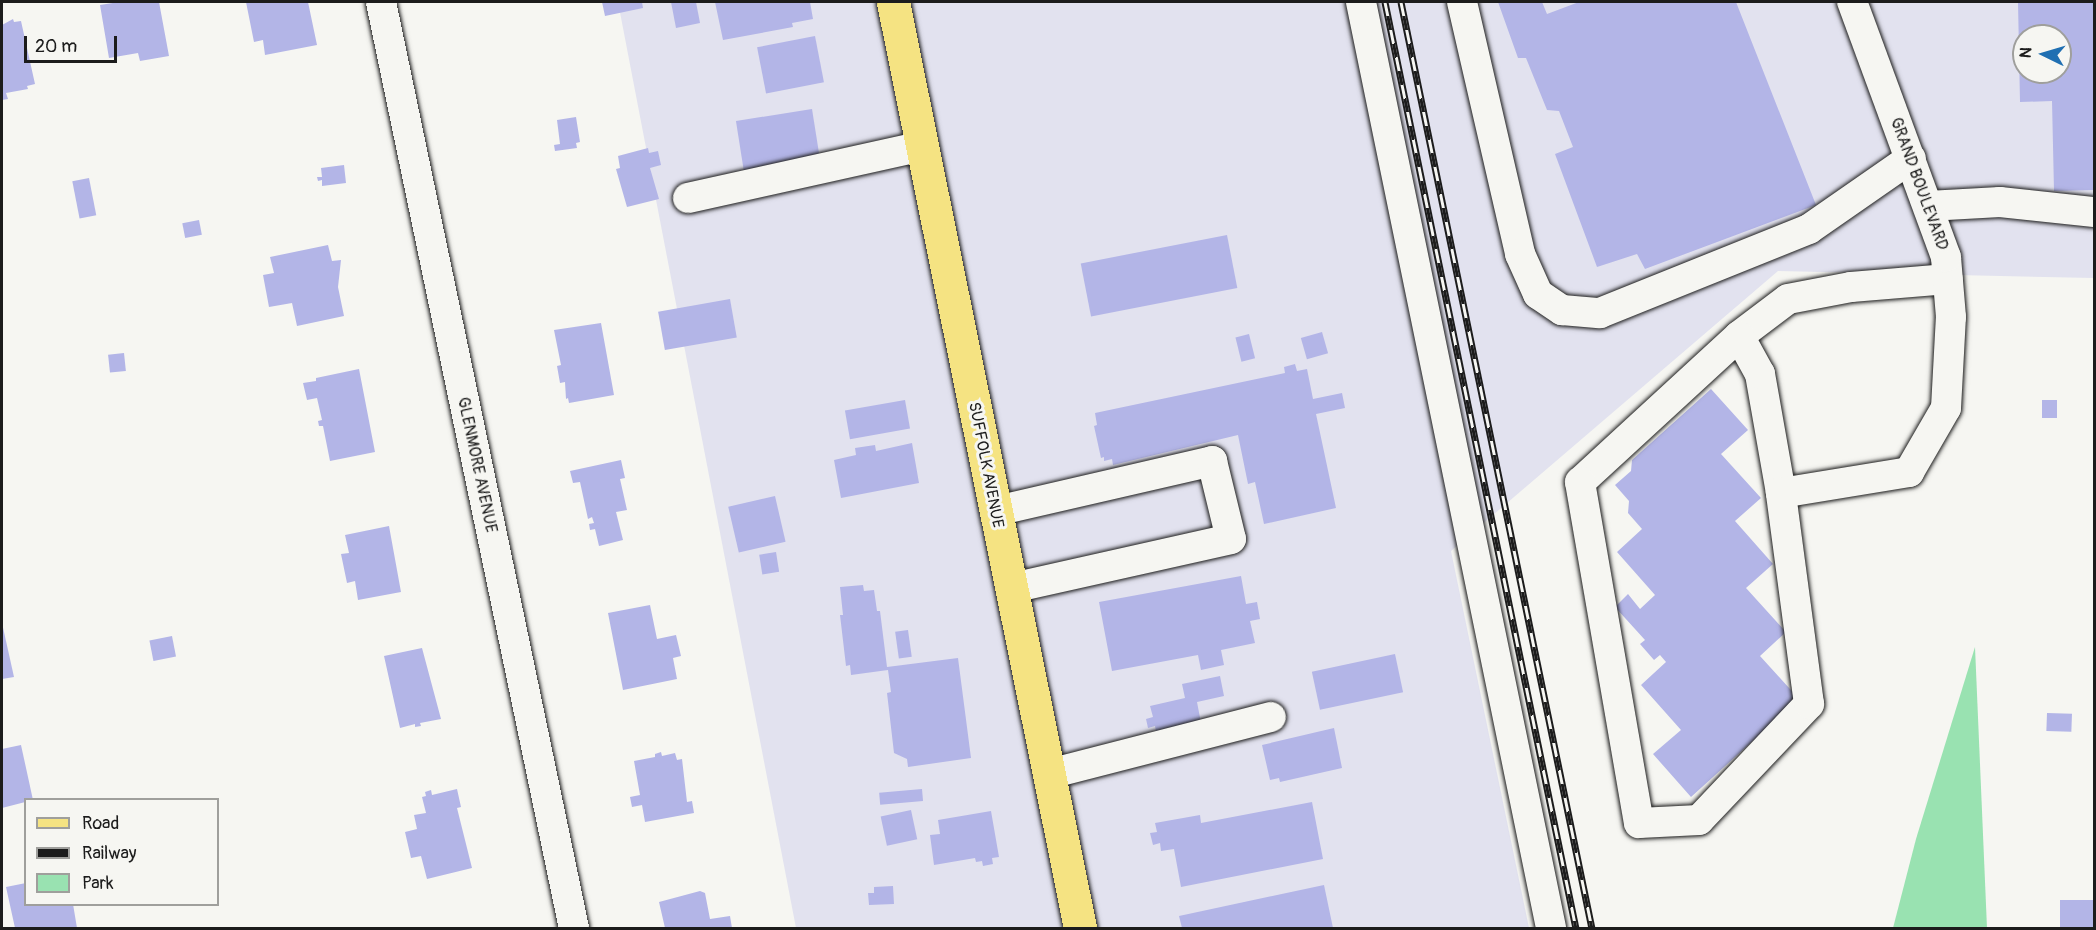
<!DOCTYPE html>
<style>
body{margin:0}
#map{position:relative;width:2096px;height:930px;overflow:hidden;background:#f6f6f2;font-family:Pangolin,sans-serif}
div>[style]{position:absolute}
.built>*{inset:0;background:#e2e2ef}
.green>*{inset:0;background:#99e2b1}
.building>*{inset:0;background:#b3b5e7;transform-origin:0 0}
.roads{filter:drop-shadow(0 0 2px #1c1c1c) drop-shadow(0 0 2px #1c1c1c)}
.minor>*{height:30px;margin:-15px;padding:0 15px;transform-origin:15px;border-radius:15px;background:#f6f6f2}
.major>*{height:33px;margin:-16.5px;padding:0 16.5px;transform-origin:16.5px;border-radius:16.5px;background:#f5e382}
.rail>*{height:7px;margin-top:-3.5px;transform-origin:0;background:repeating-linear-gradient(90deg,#f6f6f2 0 14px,#1c1c1c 0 28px);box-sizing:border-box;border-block:2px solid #1c1c1c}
span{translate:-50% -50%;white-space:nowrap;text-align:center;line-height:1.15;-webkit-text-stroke:6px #f6f6f2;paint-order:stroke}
.street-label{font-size:16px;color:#1c1c1c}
.frame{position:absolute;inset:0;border:3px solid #1c1c1c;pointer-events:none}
.legend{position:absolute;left:24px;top:798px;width:195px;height:108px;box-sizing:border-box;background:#f6f6f2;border:2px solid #9f9f9c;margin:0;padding:8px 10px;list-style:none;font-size:18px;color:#1c1c1c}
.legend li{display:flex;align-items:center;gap:12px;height:30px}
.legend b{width:30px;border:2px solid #9f9f9c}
.north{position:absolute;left:2012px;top:24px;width:60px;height:60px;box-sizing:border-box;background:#f6f6f2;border:2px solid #9f9f9c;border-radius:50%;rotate:275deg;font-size:16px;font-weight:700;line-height:24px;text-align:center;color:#1c1c1c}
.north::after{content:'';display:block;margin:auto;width:21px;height:27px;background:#1f6fb2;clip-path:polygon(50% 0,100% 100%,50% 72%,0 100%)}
.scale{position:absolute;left:24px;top:36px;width:93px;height:27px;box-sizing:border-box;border:3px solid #1c1c1c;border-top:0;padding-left:8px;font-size:18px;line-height:21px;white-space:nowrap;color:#1c1c1c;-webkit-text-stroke:4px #f6f6f2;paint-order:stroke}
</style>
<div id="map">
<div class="built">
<i style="clip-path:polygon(evenodd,618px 2px,2094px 2px,2094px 278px,1778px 271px,1451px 551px,1529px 928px,796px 928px,618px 2px,2024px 36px,2060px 36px,2060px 72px,2024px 72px,2024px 36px)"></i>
</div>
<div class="green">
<i style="clip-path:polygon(1975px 647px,1987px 928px,1893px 928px,1916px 839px)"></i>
</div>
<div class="building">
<i style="clip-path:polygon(119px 2px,159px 2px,169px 56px,140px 61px,138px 53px,109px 58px,100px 5px)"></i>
<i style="clip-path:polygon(246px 2px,308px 2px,317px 45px,265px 55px,263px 40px,254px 42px)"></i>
<i style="clip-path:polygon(602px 2px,642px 2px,643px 8px,605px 16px)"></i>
<i style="clip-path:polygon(671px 2px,696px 2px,700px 23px,676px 28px)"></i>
<i style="clip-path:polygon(715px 2px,810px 2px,813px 19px,792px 23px,793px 27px,723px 40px)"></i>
<i style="clip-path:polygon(1498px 2px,1542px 2px,1547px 14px,1579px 2px,1736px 2px,1816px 205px,1645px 269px,1637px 254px,1597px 267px,1555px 154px,1573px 147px,1559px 111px,1547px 110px,1526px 58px,1518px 58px)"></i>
<i style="clip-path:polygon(evenodd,2018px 2px,2094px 2px,2094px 190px,2054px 191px,2052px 101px,2020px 102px,2018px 2px,2024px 36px,2060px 36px,2060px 72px,2024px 72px,2024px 36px)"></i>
<i style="clip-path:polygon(13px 19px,14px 22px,21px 21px,35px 84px,27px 86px,28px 89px,6px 93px,8px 99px,2px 100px,2px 25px)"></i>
<i style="left:815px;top:36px;width:47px;height:59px;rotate:79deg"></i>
<i style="left:812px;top:109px;width:51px;height:77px;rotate:81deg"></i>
<i style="clip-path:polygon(576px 117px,580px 142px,576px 143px,577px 148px,555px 151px,554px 145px,560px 144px,557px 120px)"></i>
<i style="clip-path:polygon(648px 148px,649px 153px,658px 151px,661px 165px,650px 168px,659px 199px,627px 207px,616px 169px,620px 168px,618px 156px)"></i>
<i style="clip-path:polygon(344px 165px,346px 183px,322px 186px,322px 180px,318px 181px,317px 177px,322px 177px,321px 168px)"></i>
<i style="left:89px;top:178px;width:38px;height:17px;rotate:79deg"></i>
<i style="left:199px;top:220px;width:15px;height:17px;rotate:79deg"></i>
<i style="left:1227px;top:235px;width:54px;height:149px;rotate:79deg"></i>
<i style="clip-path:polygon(328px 245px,332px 261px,341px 260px,338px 287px,344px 316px,297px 326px,292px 303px,269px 307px,263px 275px,274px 273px,270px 257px)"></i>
<i style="left:730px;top:299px;width:39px;height:73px;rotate:80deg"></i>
<i style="clip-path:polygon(601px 323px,614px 395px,569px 403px,568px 398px,566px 399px,565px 382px,560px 383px,557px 366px,561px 365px,554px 330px)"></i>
<i style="left:1322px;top:332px;width:22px;height:22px;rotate:74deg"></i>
<i style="left:1249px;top:334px;width:25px;height:14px;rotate:76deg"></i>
<i style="left:124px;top:353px;width:18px;height:16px;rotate:84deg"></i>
<i style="clip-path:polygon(1295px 364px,1297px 371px,1307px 369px,1313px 399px,1342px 393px,1345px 408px,1316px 414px,1336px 508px,1264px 524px,1255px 482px,1248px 484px,1238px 435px,1113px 465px,1112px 459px,1104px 461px,1104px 457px,1101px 458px,1094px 426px,1097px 425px,1095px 413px,1285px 373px,1284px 367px)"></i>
<i style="clip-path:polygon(359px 369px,375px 452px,330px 461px,323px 426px,319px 426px,318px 421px,322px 420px,317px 398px,307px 400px,303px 383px,316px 381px,316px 378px)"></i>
<i style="clip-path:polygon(1711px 389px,1748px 430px,1721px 454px,1761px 498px,1735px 521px,1773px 564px,1746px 588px,1786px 632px,1760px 656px,1799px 699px,1691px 797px,1653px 754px,1681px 730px,1641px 685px,1666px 662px,1660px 655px,1654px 660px,1640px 644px,1645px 640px,1615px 607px,1628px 594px,1640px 609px,1655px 595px,1617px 552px,1642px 529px,1628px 513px,1629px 501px,1615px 485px,1631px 471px,1632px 460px)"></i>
<i style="left:905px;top:400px;width:29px;height:61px;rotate:80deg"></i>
<i style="left:2042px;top:400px;width:15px;height:18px"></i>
<i style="clip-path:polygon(912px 443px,919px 483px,841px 498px,834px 460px,856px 455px,855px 448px,875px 445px,876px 451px)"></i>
<i style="clip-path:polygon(621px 460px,625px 478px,620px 479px,627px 510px,616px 512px,623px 540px,599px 546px,595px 529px,590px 530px,589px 524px,594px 523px,592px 517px,588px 519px,580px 482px,573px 483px,570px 471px)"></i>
<i style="left:775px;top:496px;width:47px;height:48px;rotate:77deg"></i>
<i style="clip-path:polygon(389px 526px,401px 592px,358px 600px,355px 581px,347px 583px,341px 554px,349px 553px,345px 535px)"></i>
<i style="left:776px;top:552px;width:20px;height:17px;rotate:81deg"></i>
<i style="clip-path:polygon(1241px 576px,1246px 604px,1257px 602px,1260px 619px,1250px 621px,1255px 643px,1221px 650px,1224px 665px,1201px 670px,1198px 655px,1112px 671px,1099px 602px)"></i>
<i style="clip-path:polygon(863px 585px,864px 591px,874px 590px,877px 611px,880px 611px,887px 667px,958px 658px,971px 758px,908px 767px,907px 759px,894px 753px,887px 693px,891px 692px,888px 670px,851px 675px,850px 665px,846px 666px,840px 615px,843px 615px,840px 587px)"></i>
<i style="clip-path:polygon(650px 605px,657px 639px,676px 635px,681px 656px,673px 658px,677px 679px,623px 690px,608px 613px)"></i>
<i style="clip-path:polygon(2px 623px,14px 677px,2px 679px)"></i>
<i style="left:908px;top:630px;width:27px;height:13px;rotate:82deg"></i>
<i style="left:172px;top:636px;width:21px;height:23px;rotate:79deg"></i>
<i style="clip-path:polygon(422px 648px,441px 719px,420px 723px,421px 726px,415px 727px,415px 724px,400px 728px,384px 656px)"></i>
<i style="left:1395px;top:654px;width:39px;height:85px;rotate:78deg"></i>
<i style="clip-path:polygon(1220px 676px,1224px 696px,1197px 702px,1202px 728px,1157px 737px,1155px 726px,1148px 728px,1146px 719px,1153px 717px,1150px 706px,1185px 698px,1182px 684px)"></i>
<i style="left:2047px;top:713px;width:25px;height:18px;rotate:2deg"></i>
<i style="clip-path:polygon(1334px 728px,1342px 768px,1280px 782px,1279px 778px,1270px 780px,1262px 745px)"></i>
<i style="clip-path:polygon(21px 745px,33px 800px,2px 808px,2px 749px)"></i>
<i style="clip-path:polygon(661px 752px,662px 756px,675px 753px,677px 760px,682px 759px,687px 802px,692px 801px,694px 813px,645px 822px,642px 805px,632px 807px,630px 797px,640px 795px,634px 761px,655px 757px,655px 754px)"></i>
<i style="clip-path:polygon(457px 789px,461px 807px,457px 808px,472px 868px,427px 879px,421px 856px,411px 858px,405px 832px,417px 829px,414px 815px,426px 813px,422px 797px,426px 796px,425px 792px,431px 790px,432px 795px)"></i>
<i style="left:922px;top:789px;width:12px;height:43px;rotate:85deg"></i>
<i style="clip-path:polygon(1312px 802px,1323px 859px,1181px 887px,1174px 849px,1161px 851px,1160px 843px,1153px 845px,1150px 833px,1157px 832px,1155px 823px,1200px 815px,1201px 823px)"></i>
<i style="left:911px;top:810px;width:30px;height:31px;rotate:78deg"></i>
<i style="clip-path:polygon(991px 811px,999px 857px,992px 858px,993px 864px,983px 866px,982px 861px,976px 862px,975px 858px,934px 865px,930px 835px,940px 834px,938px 820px)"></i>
<i style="clip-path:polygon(26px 883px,26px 904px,73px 904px,77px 928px,15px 928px,6px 887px)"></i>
<i style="clip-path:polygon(1324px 885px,1333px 928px,1182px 928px,1179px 916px)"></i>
<i style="clip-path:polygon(893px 886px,894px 904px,869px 905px,868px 893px,874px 893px,874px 887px)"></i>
<i style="clip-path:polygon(700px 891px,705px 893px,710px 919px,730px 916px,732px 928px,665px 928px,659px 902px)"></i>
<i style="left:2060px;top:900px;width:34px;height:28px"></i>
</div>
<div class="roads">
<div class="minor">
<i style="left:381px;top:2px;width:946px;rotate:78.23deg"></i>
<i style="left:1361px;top:2px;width:945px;rotate:78.4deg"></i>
<i style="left:1462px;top:2px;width:259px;rotate:77deg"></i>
<i style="left:1520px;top:254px;width:44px;rotate:65.8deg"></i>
<i style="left:1538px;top:294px;width:29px;rotate:34deg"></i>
<i style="left:1562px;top:310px;width:38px;rotate:5deg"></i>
<i style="left:1600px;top:313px;width:225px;rotate:-21.9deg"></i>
<i style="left:1809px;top:229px;width:124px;rotate:-34.8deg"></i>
<i style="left:688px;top:198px;width:240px;rotate:-12.5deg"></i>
<i style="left:1928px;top:206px;width:72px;rotate:-3.2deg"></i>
<i style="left:2000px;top:202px;width:95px;rotate:6.1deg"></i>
<i style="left:1739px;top:336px;width:61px;rotate:-37.1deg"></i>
<i style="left:1788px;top:299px;width:64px;rotate:-10.8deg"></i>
<i style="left:1851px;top:287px;width:97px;rotate:-4.7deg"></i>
<i style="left:1781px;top:493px;width:121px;rotate:-100deg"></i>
<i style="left:1760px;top:374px;width:43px;rotate:-118.9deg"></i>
<i style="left:1739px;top:336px;width:216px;rotate:137.4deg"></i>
<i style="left:1580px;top:482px;width:346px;rotate:80.2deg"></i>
<i style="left:1639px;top:823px;width:60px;rotate:-2.9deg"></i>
<i style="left:1699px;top:820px;width:160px;rotate:-46.5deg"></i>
<i style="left:1809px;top:704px;width:213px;rotate:-97.6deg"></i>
<i style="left:1781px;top:493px;width:130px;rotate:-9.3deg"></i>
<i style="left:1909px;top:472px;width:74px;rotate:-60deg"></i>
<i style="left:1946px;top:408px;width:91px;rotate:-86.9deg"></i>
<i style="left:1951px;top:317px;width:60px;rotate:-94.8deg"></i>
<i style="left:1946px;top:257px;width:272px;rotate:-110.2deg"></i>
<i style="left:996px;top:511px;width:222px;rotate:-13deg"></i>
<i style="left:1212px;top:461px;width:80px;rotate:76.3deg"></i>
<i style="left:1231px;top:539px;width:225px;rotate:167.4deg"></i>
<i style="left:1049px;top:774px;width:229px;rotate:-14.4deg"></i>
</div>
<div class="major">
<i style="left:893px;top:2px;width:945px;rotate:78.58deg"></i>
</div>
</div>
<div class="rail">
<i style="left:1385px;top:2px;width:945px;rotate:78.35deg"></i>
<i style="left:1401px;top:2px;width:945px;rotate:78.35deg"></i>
</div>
<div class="street-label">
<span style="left:1919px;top:184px;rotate:70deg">GRAND BOULEVARD</span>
<span style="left:477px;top:465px;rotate:78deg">GLENMORE AVENUE</span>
<span style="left:986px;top:465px;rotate:79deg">SUFFOLK AVENUE</span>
</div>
<div class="frame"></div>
<ul class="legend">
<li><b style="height:8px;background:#f5e382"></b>Road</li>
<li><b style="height:8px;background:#1c1c1c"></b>Railway</li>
<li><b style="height:16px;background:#99e2b1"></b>Park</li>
</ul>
<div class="north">N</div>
<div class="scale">20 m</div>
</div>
